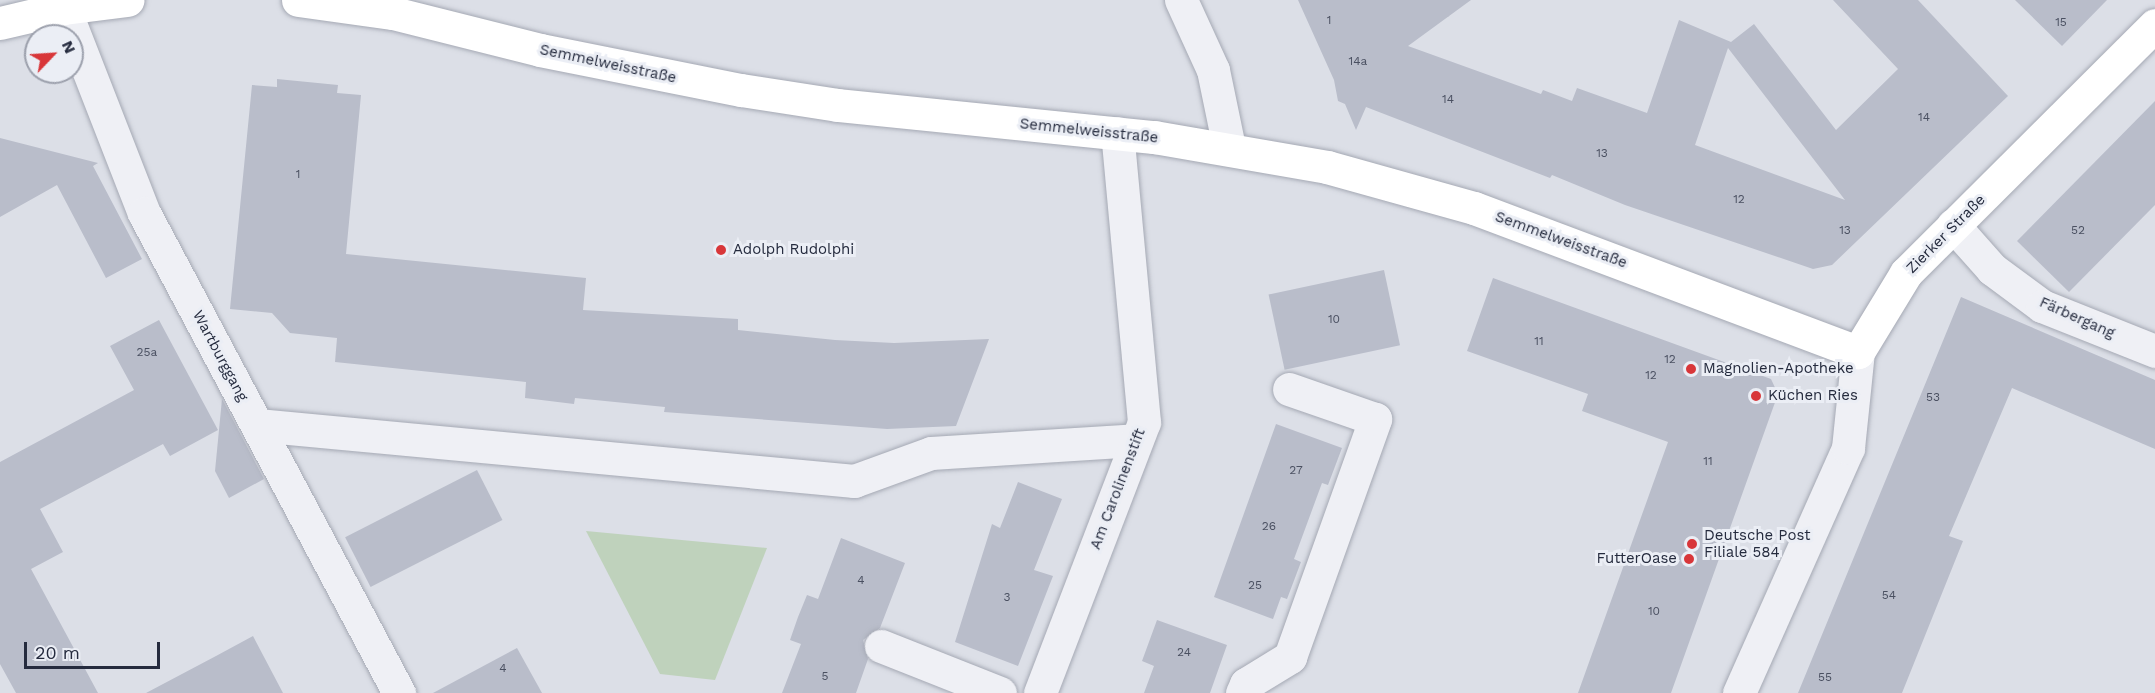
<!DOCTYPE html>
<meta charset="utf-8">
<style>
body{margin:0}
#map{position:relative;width:2155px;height:693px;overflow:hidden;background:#dcdfe7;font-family:"Work Sans",sans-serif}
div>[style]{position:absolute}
.green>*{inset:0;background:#bfd2bc}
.building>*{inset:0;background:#b9bdca;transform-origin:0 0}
.roads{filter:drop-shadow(0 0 2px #a5a9b4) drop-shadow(0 0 2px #a5a9b4)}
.minor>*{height:33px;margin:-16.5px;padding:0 16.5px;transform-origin:16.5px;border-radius:16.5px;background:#eff0f5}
.major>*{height:33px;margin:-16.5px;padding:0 16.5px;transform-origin:16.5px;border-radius:16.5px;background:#fff}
.dots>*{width:16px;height:16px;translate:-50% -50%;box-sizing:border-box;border:3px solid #ebeef5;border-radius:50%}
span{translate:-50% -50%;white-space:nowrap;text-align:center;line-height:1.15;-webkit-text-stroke:6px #ebeef5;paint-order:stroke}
.number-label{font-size:12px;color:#4a5061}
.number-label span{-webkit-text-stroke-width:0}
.street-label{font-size:15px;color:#252b3e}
.poi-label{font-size:15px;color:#252b3e}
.left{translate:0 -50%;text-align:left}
.right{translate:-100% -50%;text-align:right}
.north{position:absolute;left:24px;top:24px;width:60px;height:60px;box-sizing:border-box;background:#ebeef5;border:2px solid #9ca0ac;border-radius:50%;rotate:65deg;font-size:16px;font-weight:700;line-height:24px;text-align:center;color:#252b3e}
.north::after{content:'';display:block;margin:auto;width:21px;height:27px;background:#d83639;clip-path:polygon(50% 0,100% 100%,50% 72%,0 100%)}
.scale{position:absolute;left:24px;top:642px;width:136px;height:27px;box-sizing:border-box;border:3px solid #252b3e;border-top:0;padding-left:8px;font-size:18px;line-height:21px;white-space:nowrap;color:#252b3e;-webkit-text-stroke:4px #ebeef5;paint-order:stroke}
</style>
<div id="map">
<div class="green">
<i style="clip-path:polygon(586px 531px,767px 548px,715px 680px,660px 674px)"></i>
</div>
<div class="building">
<i style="clip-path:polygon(evenodd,1298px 0,1471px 0,1408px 46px,1541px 94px,1543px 90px,1572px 101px,1577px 88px,1647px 113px,1679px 20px,1731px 42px,1754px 24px,1836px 130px,1898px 69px,1833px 0,1918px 0,2008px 96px,1832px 265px,1813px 269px,1625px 205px,1552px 175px,1550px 178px,1366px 107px,1356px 130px,1345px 104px,1338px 101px,1334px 80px,1298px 0,1728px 48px,1845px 200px,1695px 145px,1728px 48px)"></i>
<i style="clip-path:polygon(2015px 0,2107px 0,2062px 46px)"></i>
<i style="clip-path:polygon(277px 79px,338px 85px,337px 93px,361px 95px,346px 254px,586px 278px,583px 310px,738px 319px,738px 330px,835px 340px,894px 343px,989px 339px,956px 426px,887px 429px,664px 412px,665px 407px,575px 398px,574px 404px,525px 398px,526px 382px,335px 362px,337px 338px,290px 333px,272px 313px,230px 309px,252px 85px,277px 87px)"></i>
<i style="clip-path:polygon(2155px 101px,2155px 205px,2069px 292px,2017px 241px)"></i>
<i style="clip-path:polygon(0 138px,98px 163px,93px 166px,142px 259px,106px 278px,57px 185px,0 217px)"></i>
<i style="left:1384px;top:270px;width:77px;height:118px;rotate:78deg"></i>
<i style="clip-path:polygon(1493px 278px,1771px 379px,1778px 394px,1671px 693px,1578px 693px,1668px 442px,1582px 411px,1588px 394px,1467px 351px)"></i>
<i style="clip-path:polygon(1961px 297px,2155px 380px,2155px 449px,2012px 388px,1949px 536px,1963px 541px,1902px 693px,1798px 693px)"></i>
<i style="clip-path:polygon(159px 320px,218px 430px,170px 456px,163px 444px,40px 509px,63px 552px,31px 569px,98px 693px,16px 693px,0 664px,0 462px,134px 390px,110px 346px)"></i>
<i style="clip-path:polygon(222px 399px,264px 479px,229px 498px,215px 471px)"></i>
<i style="clip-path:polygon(1276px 424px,1342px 448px,1328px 485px,1322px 483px,1294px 559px,1301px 562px,1287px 599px,1281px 597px,1273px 619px,1214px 597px)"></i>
<i style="left:477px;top:470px;width:56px;height:148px;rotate:63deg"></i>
<i style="clip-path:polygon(1018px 482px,1062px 499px,1034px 570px,1053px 576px,1018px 666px,955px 642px,992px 524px,1000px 528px)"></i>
<i style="clip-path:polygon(841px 538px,905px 563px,880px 628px,863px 640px,868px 659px,856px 693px,782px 693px,801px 644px,790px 640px,798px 617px,807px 595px,818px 599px)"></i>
<i style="clip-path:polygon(1157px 620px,1227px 645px,1210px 693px,1144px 693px,1154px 666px,1142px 661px)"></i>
<i style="clip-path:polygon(253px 636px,283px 693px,146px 693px,216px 656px)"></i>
<i style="clip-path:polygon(517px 648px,542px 693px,433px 693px)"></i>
</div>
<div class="roads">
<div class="minor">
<i style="left:1181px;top:0;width:77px;rotate:65.4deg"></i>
<i style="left:1213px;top:70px;width:79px;rotate:78.3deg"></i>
<i style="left:64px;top:8px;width:220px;rotate:68.7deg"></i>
<i style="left:144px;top:213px;width:544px;rotate:62.02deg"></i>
<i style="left:1953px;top:225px;width:59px;rotate:48.4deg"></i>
<i style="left:1992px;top:269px;width:62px;rotate:36.5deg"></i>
<i style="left:2042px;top:306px;width:122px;rotate:21.7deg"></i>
<i style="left:257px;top:425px;width:600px;rotate:5.36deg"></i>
<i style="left:854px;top:481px;width:82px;rotate:-20deg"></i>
<i style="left:931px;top:453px;width:205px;rotate:-3.6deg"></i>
<i style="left:881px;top:646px;width:128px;rotate:21.6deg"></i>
<i style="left:1040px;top:693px;width:290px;rotate:-69deg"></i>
<i style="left:1144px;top:422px;width:290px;rotate:-95.3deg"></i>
<i style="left:1242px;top:693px;width:10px;rotate:-66deg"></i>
<i style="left:1246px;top:684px;width:52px;rotate:-31.5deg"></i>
<i style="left:1290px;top:657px;width:253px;rotate:-70.3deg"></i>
<i style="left:1375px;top:419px;width:91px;rotate:-160.8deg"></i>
<i style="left:1739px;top:693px;width:268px;rotate:-66deg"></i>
<i style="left:1848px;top:448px;width:97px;rotate:-84.1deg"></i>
</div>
<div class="major">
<i style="left:298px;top:0;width:96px;rotate:7.8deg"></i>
<i style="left:393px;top:13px;width:152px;rotate:14.1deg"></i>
<i style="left:540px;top:50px;width:205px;rotate:11.3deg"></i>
<i style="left:741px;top:90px;width:98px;rotate:8.8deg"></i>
<i style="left:838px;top:105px;width:318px;rotate:5.8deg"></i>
<i style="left:1154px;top:137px;width:176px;rotate:9.8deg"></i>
<i style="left:1327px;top:167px;width:153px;rotate:15.6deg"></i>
<i style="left:1474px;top:208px;width:410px;rotate:20.6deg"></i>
<i style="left:1858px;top:352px;width:92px;rotate:-58.7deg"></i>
<i style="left:1906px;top:273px;width:351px;rotate:-44.9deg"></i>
<i style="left:0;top:23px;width:66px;rotate:-13.2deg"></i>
<i style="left:64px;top:8px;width:64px;rotate:-7.2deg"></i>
</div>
</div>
<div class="dots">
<i style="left:721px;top:250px;background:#d83639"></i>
<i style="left:1691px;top:369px;background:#d83639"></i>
<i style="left:1756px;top:396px;background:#d83639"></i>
<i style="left:1692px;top:544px;background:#d83639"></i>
<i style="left:1689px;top:559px;background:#d83639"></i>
</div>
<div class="number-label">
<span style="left:1329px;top:21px">1</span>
<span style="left:2061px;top:23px">15</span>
<span style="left:1358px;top:62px">14a</span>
<span style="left:1448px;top:100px">14</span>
<span style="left:1924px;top:118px">14</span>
<span style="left:1602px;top:154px">13</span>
<span style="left:298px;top:175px">1</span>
<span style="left:1739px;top:200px">12</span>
<span style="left:1845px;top:231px">13</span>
<span style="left:2078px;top:231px">52</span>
<span style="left:1334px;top:320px">10</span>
<span style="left:1539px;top:342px">11</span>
<span style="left:147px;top:353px">25a</span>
<span style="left:1670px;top:360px">12</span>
<span style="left:1651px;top:376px">12</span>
<span style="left:1933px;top:398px">53</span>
<span style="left:1708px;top:462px">11</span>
<span style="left:1296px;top:471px">27</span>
<span style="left:1269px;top:527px">26</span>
<span style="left:861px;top:581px">4</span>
<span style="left:1255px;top:586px">25</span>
<span style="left:1889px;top:596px">54</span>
<span style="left:1007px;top:598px">3</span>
<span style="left:1654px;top:612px">10</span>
<span style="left:1184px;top:653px">24</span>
<span style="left:503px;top:669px">4</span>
<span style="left:825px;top:677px">5</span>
<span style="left:1825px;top:678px">55</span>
</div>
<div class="street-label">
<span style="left:608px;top:64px;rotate:12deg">Semmelweisstraße</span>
<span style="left:1089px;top:131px;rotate:6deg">Semmelweisstraße</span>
<span style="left:1946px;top:234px;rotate:-45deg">Zierker Straße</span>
<span style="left:1561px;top:240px;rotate:20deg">Semmelweisstraße</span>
<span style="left:2077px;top:318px;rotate:24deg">Färbergang</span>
<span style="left:220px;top:356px;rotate:62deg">Wartburggang</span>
<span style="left:1118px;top:489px;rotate:-69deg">Am Carolinenstift</span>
</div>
<div class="poi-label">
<span class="left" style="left:733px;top:250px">Adolph Rudolphi</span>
<span class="left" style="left:1703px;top:369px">Magnolien-Apotheke</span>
<span class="left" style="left:1768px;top:396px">Küchen Ries</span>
<span class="left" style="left:1704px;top:544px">Deutsche Post<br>Filiale 584</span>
<span class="right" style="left:1677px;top:559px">FutterOase</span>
</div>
<div class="north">N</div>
<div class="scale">20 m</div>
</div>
